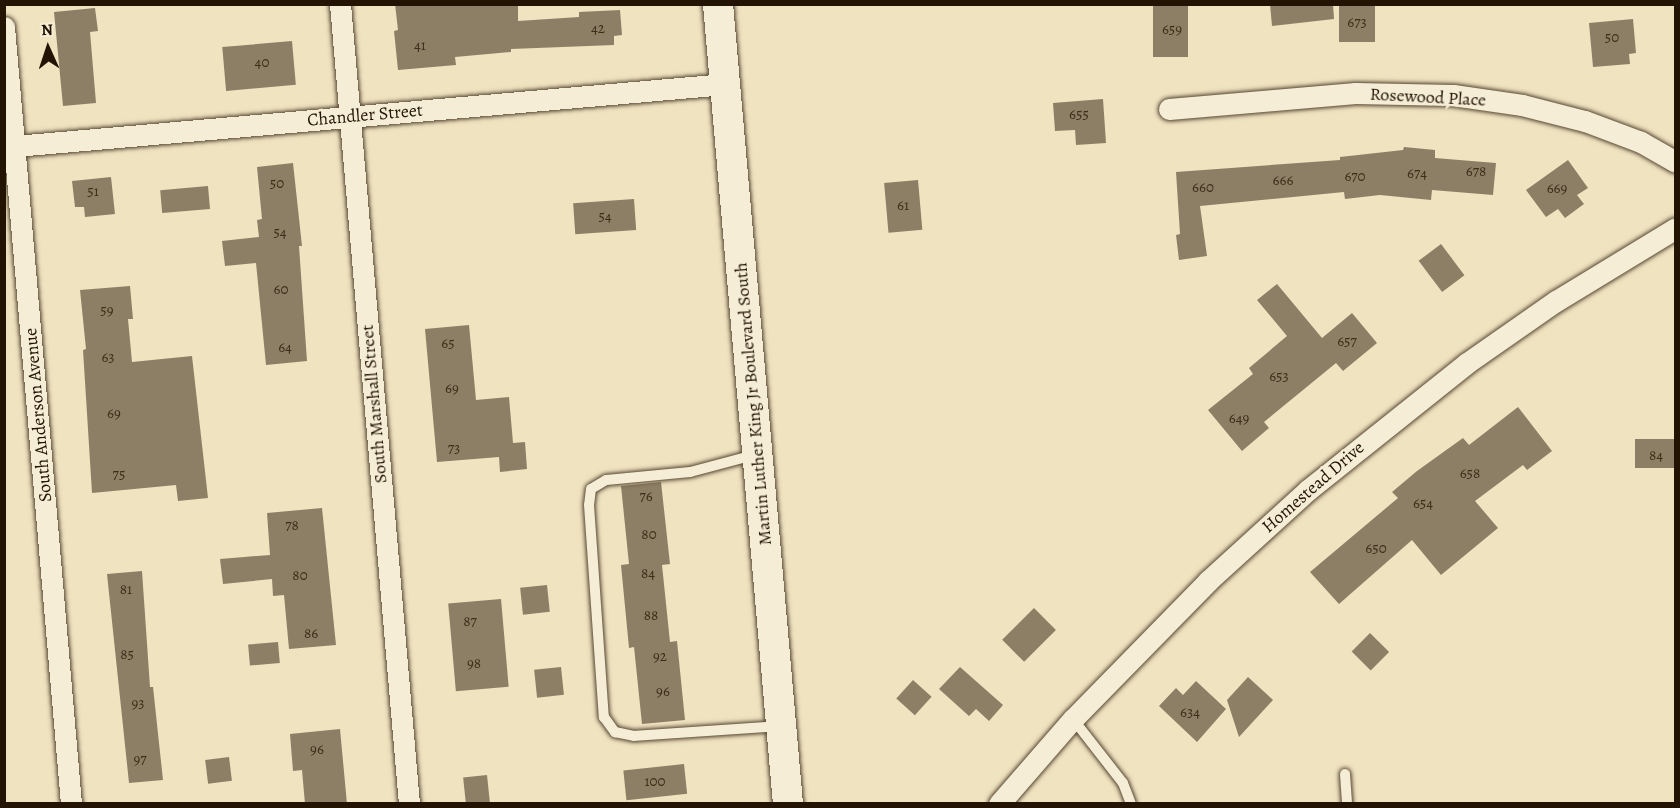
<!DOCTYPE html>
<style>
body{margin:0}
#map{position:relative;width:1680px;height:808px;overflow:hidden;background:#f0e3c0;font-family:Alegreya,serif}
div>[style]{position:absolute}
.building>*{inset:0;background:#8d7f65;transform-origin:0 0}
.roads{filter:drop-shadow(0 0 2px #564732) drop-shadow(0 0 2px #564732)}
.lane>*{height:10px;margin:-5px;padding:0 5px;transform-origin:5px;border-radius:5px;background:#f5edd6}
.street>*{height:21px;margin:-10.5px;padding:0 10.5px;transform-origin:10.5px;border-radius:10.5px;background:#f5edd6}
.secondary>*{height:30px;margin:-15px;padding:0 15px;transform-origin:15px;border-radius:15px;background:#f5edd6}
span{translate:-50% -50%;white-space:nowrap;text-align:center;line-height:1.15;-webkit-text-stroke:4.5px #f5edd6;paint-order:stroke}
.number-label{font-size:15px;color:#3d2e1b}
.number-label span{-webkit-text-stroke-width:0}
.street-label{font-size:18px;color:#221302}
.frame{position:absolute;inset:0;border:6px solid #221302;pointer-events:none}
.north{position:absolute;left:18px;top:18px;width:60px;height:60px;-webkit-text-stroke:4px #f5edd6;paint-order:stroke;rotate:357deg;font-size:16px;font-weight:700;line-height:24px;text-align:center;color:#221302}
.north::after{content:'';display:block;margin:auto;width:21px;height:27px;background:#221302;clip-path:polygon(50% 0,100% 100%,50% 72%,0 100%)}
</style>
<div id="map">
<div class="building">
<i style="clip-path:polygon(395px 4px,518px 4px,518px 21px,579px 17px,579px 12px,620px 10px,622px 35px,614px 36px,614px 45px,511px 49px,511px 52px,455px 57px,456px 65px,398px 70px,394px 31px,398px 30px)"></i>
<i style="left:1153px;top:4px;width:35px;height:53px"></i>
<i style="clip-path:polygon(1270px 4px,1333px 4px,1334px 19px,1272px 26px)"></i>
<i style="left:1339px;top:4px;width:36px;height:38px"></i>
<i style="clip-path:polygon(95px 8px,98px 31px,90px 32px,96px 103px,63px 106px,54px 12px)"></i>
<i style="clip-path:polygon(1633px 19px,1636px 53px,1629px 54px,1630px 64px,1593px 67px,1589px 23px)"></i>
<i style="left:292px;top:41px;width:44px;height:70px;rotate:85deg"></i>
<i style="clip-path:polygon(1103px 99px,1106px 143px,1076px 145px,1075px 130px,1055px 131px,1053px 103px)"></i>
<i style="clip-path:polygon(1404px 147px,1435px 150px,1435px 158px,1496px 163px,1493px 195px,1432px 190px,1431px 200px,1380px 195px,1345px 199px,1344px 192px,1200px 206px,1207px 256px,1179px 260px,1176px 235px,1180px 234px,1176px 172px,1340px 160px,1340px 157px,1403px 150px)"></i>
<i style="clip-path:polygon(1568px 160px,1588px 188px,1577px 195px,1584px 204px,1565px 218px,1558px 209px,1546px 217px,1526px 190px)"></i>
<i style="clip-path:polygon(293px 163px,302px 246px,299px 246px,307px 361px,266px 365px,256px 263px,225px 266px,222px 241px,259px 237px,257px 220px,262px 219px,257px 167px)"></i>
<i style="clip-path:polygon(111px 177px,115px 214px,85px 217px,84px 207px,75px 207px,72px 181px)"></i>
<i style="left:918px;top:180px;width:50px;height:34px;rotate:85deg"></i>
<i style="left:208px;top:186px;width:23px;height:48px;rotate:85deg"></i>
<i style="left:634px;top:199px;width:31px;height:61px;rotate:86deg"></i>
<i style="left:1441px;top:244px;width:39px;height:28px;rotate:53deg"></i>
<i style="clip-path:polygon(1277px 284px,1322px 338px,1352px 313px,1377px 343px,1343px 371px,1336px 363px,1264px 422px,1269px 428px,1242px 451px,1208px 410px,1253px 374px,1249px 368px,1287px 336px,1257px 300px)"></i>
<i style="clip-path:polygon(130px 286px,133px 319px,128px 319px,132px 362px,192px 356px,208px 498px,178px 501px,176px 485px,92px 493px,83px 350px,86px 349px,80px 290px)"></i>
<i style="clip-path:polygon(469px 325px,476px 400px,509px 397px,513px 443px,525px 442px,527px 469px,500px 472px,499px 457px,437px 462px,425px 329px)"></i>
<i style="clip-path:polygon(1518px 407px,1552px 451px,1527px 470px,1523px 465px,1475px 501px,1498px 528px,1441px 575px,1412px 540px,1339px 604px,1310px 572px,1398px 498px,1392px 492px,1417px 471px,1463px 438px,1469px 445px)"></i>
<i style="left:1676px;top:439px;width:29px;height:41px;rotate:90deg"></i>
<i style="clip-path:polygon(661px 482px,670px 564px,662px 565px,670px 642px,677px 641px,685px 720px,642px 724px,634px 647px,629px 648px,621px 565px,629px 564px,621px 486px)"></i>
<i style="clip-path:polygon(322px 508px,336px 645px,289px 649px,284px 595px,273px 596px,272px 579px,223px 584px,220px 559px,270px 555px,267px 513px)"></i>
<i style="clip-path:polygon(142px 571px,150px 687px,153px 687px,163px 780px,129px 783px,107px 574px)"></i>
<i style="left:547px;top:585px;width:27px;height:27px;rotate:84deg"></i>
<i style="left:501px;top:599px;width:88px;height:53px;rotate:85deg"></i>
<i style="left:1034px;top:608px;width:31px;height:45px;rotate:45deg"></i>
<i style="left:1370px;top:633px;width:27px;height:26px;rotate:45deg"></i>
<i style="left:278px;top:642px;width:21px;height:30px;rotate:85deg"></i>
<i style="left:561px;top:667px;width:28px;height:27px;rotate:84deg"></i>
<i style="clip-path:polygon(960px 667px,1003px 705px,989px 721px,976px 709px,969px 716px,939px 689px)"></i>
<i style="clip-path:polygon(1248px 677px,1273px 700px,1239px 737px,1227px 700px)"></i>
<i style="left:913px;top:680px;width:25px;height:25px;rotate:42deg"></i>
<i style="clip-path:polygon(1196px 681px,1226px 709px,1197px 742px,1159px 706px,1176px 688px,1183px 695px)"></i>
<i style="clip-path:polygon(340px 729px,347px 804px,305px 804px,302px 770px,293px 771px,290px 734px)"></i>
<i style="left:229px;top:757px;width:24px;height:24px;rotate:83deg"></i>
<i style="left:684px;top:764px;width:30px;height:61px;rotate:84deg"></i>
<i style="left:487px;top:775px;width:29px;height:24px;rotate:84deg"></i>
</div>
<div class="roads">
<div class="lane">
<i style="left:754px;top:455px;width:66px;rotate:165.1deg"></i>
<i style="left:690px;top:472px;width:84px;rotate:174.6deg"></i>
<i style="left:606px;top:480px;width:17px;rotate:149deg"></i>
<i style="left:591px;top:489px;width:16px;rotate:97deg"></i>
<i style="left:589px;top:505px;width:213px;rotate:86deg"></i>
<i style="left:604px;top:717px;width:19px;rotate:54deg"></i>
<i style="left:615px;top:732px;width:19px;rotate:12deg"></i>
<i style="left:634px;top:736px;width:146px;rotate:-3.9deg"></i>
<i style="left:1073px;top:719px;width:81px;rotate:52deg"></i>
<i style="left:1123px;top:783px;width:22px;rotate:69deg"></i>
<i style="left:1345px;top:774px;width:30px;rotate:86deg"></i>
</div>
<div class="street">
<i style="left:340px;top:4px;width:803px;rotate:85.07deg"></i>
<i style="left:4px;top:27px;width:780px;rotate:85.07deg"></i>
<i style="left:1169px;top:109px;width:187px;rotate:-4.9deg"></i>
<i style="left:1355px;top:93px;width:98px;rotate:1.2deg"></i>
<i style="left:1453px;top:95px;width:70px;rotate:8.2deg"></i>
<i style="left:1522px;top:105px;width:65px;rotate:14.3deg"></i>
<i style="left:1585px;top:121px;width:60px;rotate:20.6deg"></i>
<i style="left:1641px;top:142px;width:40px;rotate:29.7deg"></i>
<i style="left:4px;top:147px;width:724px;rotate:-4.99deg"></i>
<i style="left:999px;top:804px;width:113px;rotate:-49deg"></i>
<i style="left:1073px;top:719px;width:193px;rotate:-45.6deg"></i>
<i style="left:1208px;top:581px;width:135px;rotate:-42.3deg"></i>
<i style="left:1308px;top:490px;width:203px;rotate:-38.6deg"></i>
<i style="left:1467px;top:363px;width:108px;rotate:-34.9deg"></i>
<i style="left:1556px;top:301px;width:140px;rotate:-31.3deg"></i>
</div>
<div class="secondary">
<i style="left:718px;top:4px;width:803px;rotate:85deg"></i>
</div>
</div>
<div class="number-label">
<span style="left:1357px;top:23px">673</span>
<span style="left:598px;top:29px">42</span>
<span style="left:1172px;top:30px">659</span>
<span style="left:1612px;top:38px">50</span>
<span style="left:420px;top:46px">41</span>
<span style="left:262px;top:63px">40</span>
<span style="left:1079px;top:115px">655</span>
<span style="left:1476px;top:172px">678</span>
<span style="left:1417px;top:174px">674</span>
<span style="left:1355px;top:177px">670</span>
<span style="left:1283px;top:181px">666</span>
<span style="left:277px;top:184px">50</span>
<span style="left:1203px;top:188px">660</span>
<span style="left:1557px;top:189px">669</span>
<span style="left:93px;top:192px">51</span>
<span style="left:903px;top:206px">61</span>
<span style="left:605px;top:217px">54</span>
<span style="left:280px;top:233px">54</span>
<span style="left:281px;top:290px">60</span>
<span style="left:107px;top:311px">59</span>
<span style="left:1347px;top:342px">657</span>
<span style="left:448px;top:344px">65</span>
<span style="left:285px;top:348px">64</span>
<span style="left:108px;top:358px">63</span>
<span style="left:1279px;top:377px">653</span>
<span style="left:452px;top:389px">69</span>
<span style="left:114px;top:414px">69</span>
<span style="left:1239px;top:419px">649</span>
<span style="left:454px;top:449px">73</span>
<span style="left:1656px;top:456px">84</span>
<span style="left:1470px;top:474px">658</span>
<span style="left:119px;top:475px">75</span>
<span style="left:646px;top:497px">76</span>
<span style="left:1423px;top:504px">654</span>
<span style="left:292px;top:526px">78</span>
<span style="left:649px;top:535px">80</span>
<span style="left:1376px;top:549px">650</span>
<span style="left:648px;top:574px">84</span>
<span style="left:300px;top:576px">80</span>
<span style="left:126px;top:590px">81</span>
<span style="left:651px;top:616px">88</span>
<span style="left:470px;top:622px">87</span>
<span style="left:311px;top:634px">86</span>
<span style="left:127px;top:655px">85</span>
<span style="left:660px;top:657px">92</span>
<span style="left:474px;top:664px">98</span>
<span style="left:663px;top:692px">96</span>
<span style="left:138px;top:704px">93</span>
<span style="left:1190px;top:713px">634</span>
<span style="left:317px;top:750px">96</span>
<span style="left:140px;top:760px">97</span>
<span style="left:655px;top:782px">100</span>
</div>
<div class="street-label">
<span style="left:1428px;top:97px;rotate:3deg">Rosewood Place</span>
<span style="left:365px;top:115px;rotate:-5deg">Chandler Street</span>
<span style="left:374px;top:404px;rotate:-95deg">South Marshall Street</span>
<span style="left:753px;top:404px;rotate:-95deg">Martin Luther King Jr Boulevard South</span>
<span style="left:38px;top:415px;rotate:-95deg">South Anderson Avenue</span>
<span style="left:1313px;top:487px;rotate:-41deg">Homestead Drive</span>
</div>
<div class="frame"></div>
<div class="north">N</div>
</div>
